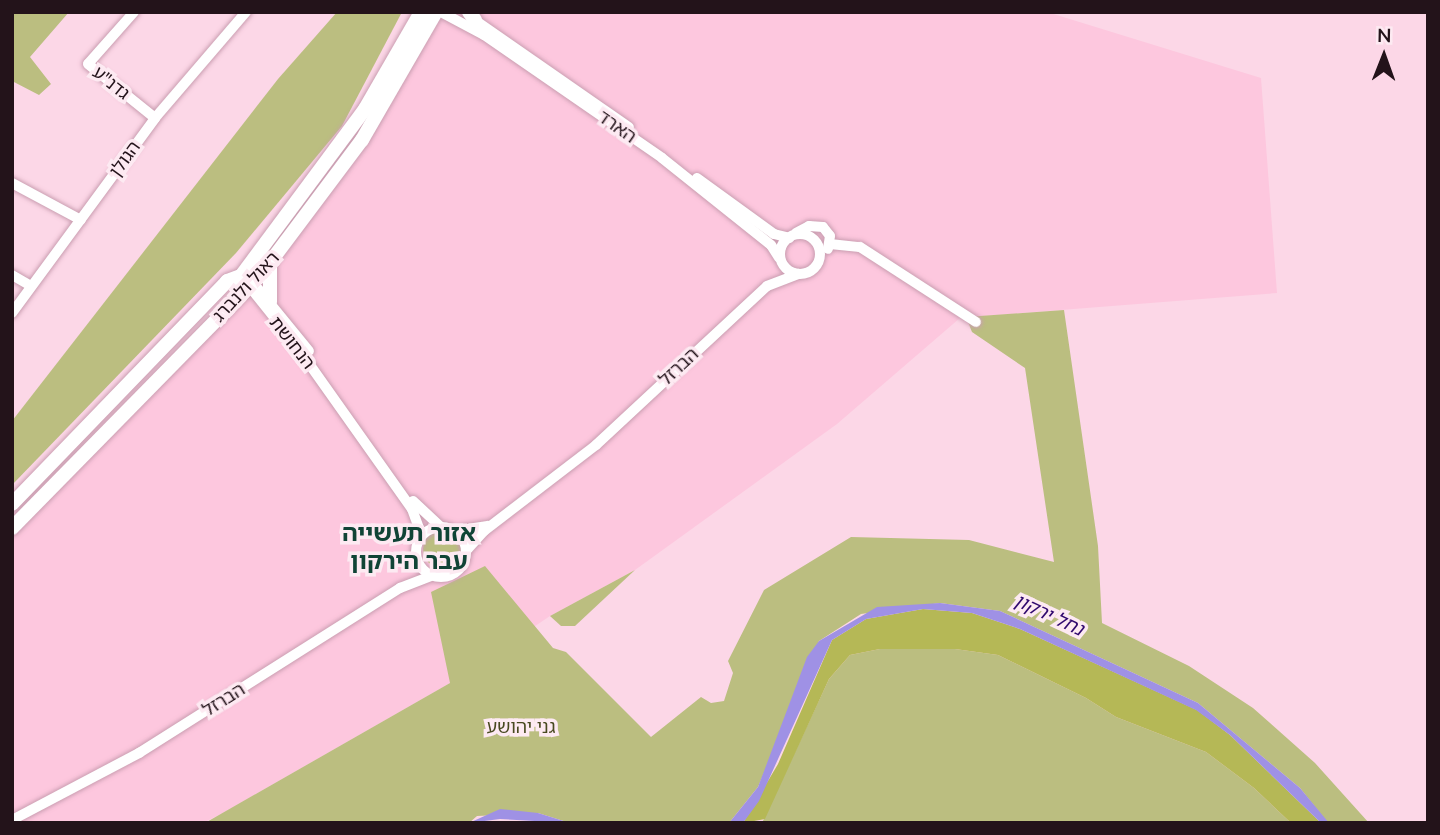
<!DOCTYPE html>
<meta charset="utf-8">
<style>
body{margin:0}
#map{position:relative;width:1440px;height:835px;overflow:hidden;background:#fcd7e7;font-family:Mulish,"Noto Sans Hebrew",sans-serif}
div>[style]{position:absolute}
.built>*{inset:0;background:#fdc7de}
.green>*{inset:0;background:#bbbe80}
.round{border-radius:50%}
.forest>*{inset:0;background:#b5b856}
.water>*{inset:0;background:#9f91e5}
.roads{filter:drop-shadow(0 0 2px #ca9eb1) drop-shadow(0 0 2px #ca9eb1)}
.street>*{height:10px;margin:-5px;padding:0 5px;transform-origin:5px;border-radius:5px;background:#fff}
.street>.ring{margin:-5px;padding:0;box-sizing:content-box;background:none;border:10px solid #fff;border-radius:50%}
.secondary>*{height:14px;margin:-7px;padding:0 7px;transform-origin:7px;border-radius:7px;background:#fff}
span{translate:-50% -50%;white-space:nowrap;text-align:center;line-height:1.15;-webkit-text-stroke:7px #fdeaf2;paint-order:stroke}
.street-label{font-size:18px;color:#23131a}
.park-label{font-size:18px;color:#484920}
.water-label{font-size:19px;color:#30096e;font-style:italic}
.district-label{font-size:24px;color:#104436;font-weight:700}
.frame{position:absolute;inset:0;border:14px solid #23131a;pointer-events:none}
.north{position:absolute;left:1349px;top:21px;width:70px;height:70px;-webkit-text-stroke:5px #fdeaf2;paint-order:stroke;rotate:1deg;font-size:19px;font-weight:700;line-height:28px;text-align:center;color:#23131a}
.north::after{content:'';display:block;margin:auto;width:24px;height:32px;background:#23131a;clip-path:polygon(50% 0,100% 100%,50% 72%,0 100%)}
</style>
<div id="map">
<div class="built">
<i style="clip-path:polygon(428px 12px,1047px 12px,1261px 78px,1277px 293px,960px 318px,837px 424px,635px 570px,550px 616px,450px 683px,221px 814px,203px 823px,12px 823px,12px 517px,235px 293px,328px 176px,380px 99px)"></i>
</div>
<div class="green">
<i style="clip-path:polygon(14px 12px,69px 12px,30px 57px,51px 84px,39px 95px,12px 81px)"></i>
<i style="clip-path:polygon(337px 12px,402px 12px,342px 126px,236px 253px,12px 485px,12px 421px,278px 79px)"></i>
<i style="clip-path:polygon(1064px 310px,1098px 546px,1102px 623px,1189px 666px,1253px 708px,1315px 763px,1369px 823px,1328px 823px,1300px 788px,1198px 703px,1000px 611px,940px 603px,861px 614px,819px 641px,758px 787px,729px 823px,570px 823px,538px 813px,477px 816px,469px 823px,205px 823px,450px 683px,431px 592px,485px 566px,553px 648px,566px 652px,651px 737px,701px 697px,711px 703px,724px 701px,733px 673px,728px 661px,764px 590px,851px 537px,969px 540px,1054px 562px,1025px 368px,972px 332px,966px 317px)"></i>
<i class="round" style="left:423px;top:530px;width:38px;height:38px"></i>
<i style="clip-path:polygon(635px 570px,575px 626px,561px 626px,550px 616px)"></i>
<i style="clip-path:polygon(880px 649px,955px 649px,998px 655px,1086px 698px,1116px 717px,1206px 752px,1254px 788px,1291px 823px,762px 823px,829px 679px,850px 655px)"></i>
</div>
<div class="forest">
<i style="clip-path:polygon(923px 609px,972px 613px,1020px 629px,1197px 710px,1230px 735px,1321px 823px,1291px 823px,1254px 788px,1206px 752px,1116px 717px,1086px 698px,998px 655px,955px 649px,880px 649px,850px 655px,829px 679px,765px 819px,743px 823px,778px 764px,832px 640px,866px 619px)"></i>
</div>
<div class="water">
<i style="clip-path:polygon(940px 603px,1000px 611px,1198px 703px,1300px 788px,1329px 823px,1321px 823px,1230px 735px,1196px 710px,1020px 629px,972px 613px,923px 609px,866px 619px,832px 640px,759px 801px,743px 823px,729px 823px,758px 787px,807px 657px,819px 641px,877px 607px)"></i>
<i style="clip-path:polygon(500px 809px,538px 813px,570px 823px,500px 819px,469px 823px)"></i>
</div>
<div class="roads">
<div class="street">
<i style="left:134px;top:12px;width:69px;rotate:131.5deg"></i>
<i style="left:88px;top:64px;width:86px;rotate:38.9deg"></i>
<i style="left:441px;top:12px;width:49px;rotate:28.1deg"></i>
<i style="left:484px;top:35px;width:216px;rotate:34.6deg"></i>
<i style="left:662px;top:158px;width:139px;rotate:38.6deg"></i>
<i style="left:771px;top:245px;width:15px;rotate:58deg"></i>
<i style="left:472px;top:18px;width:191px;rotate:34.8deg"></i>
<i style="left:697px;top:178px;width:95px;rotate:36deg"></i>
<i style="left:774px;top:234px;width:16px;rotate:14deg"></i>
<i style="left:12px;top:183px;width:78px;rotate:28.2deg"></i>
<i style="left:796px;top:233px;width:15px;rotate:-28deg"></i>
<i style="left:809px;top:226px;width:14px;rotate:4deg"></i>
<i style="left:823px;top:227px;width:11px;rotate:52deg"></i>
<i style="left:830px;top:236px;width:13px;rotate:99deg"></i>
<i class="ring" style="left:780px;top:234px;width:30px;height:30px"></i>
<i style="left:830px;top:244px;width:30px;rotate:6deg"></i>
<i style="left:860px;top:247px;width:138px;rotate:32.9deg"></i>
<i style="left:12px;top:275px;width:22px;rotate:30deg"></i>
<i style="left:241px;top:276px;width:83px;rotate:51.3deg"></i>
<i style="left:293px;top:341px;width:206px;rotate:54.7deg"></i>
<i style="left:412px;top:509px;width:20px;rotate:70deg"></i>
<i style="left:419px;top:528px;width:14px;rotate:98deg"></i>
<i style="left:250px;top:279px;width:93px;rotate:50.7deg"></i>
<i style="left:12px;top:313px;width:242px;rotate:-53.7deg"></i>
<i style="left:155px;top:118px;width:140px;rotate:-49.4deg"></i>
<i style="left:413px;top:501px;width:38px;rotate:43deg"></i>
<i class="ring" style="left:416px;top:527px;width:40px;height:40px"></i>
<i style="left:455px;top:531px;width:33px;rotate:-9deg"></i>
<i style="left:466px;top:551px;width:27px;rotate:-48deg"></i>
<i style="left:484px;top:531px;width:141px;rotate:-37.5deg"></i>
<i style="left:596px;top:445px;width:233px;rotate:-42.9deg"></i>
<i style="left:767px;top:286px;width:34px;rotate:-21deg"></i>
<i style="left:12px;top:820px;width:144px;rotate:-27.8deg"></i>
<i style="left:139px;top:753px;width:309px;rotate:-32.3deg"></i>
<i style="left:400px;top:588px;width:33px;rotate:-21deg"></i>
</div>
<div class="secondary">
<i style="left:469px;top:12px;width:10px;rotate:53deg"></i>
<i style="left:270px;top:302px;width:37px;rotate:-90deg"></i>
<i style="left:12px;top:504px;width:310px;rotate:-46deg"></i>
<i style="left:227px;top:281px;width:15px;rotate:-20deg"></i>
<i style="left:241px;top:276px;width:208px;rotate:-53.4deg"></i>
<i style="left:365px;top:109px;width:112px;rotate:-60deg"></i>
<i style="left:12px;top:528px;width:352px;rotate:-45.5deg"></i>
<i style="left:259px;top:277px;width:171px;rotate:-53.1deg"></i>
<i style="left:362px;top:140px;width:148px;rotate:-60deg"></i>
</div>
</div>
<div class="street-label">
<span style="left:111px;top:83px;rotate:39deg">גדנ"ע</span>
<span style="left:617px;top:127px;rotate:35deg">הארד</span>
<span style="left:125px;top:159px;rotate:-54deg">הגולן</span>
<span style="left:246px;top:287px;rotate:-47deg">ראול ולנברג</span>
<span style="left:292px;top:343px;rotate:52deg">הנחושת</span>
<span style="left:679px;top:367px;rotate:-43deg">הברזל</span>
<span style="left:224px;top:700px;rotate:-32deg">הברזל</span>
</div>
<div class="park-label">
<span style="left:521px;top:727px">גני יהושע</span>
</div>
<div class="water-label">
<span style="left:1049px;top:615px;rotate:25deg">נחל ירקון</span>
</div>
<div class="district-label">
<span style="left:409px;top:547px">אזור תעשייה<br>עבר הירקון</span>
</div>
<div class="frame"></div>
<div class="north">N</div>
</div>
